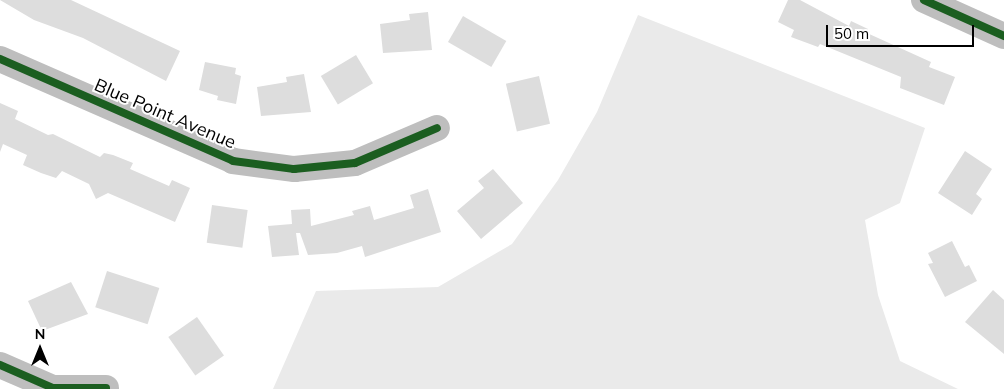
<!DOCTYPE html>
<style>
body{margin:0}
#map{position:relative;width:1004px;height:389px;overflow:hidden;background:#fff;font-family:Mulish,sans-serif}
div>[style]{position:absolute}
.green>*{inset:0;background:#eaeaea}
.building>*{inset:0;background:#ddd;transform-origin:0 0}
.minor>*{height:26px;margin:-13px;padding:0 13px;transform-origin:13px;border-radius:13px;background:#bebebe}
.cycleway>*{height:8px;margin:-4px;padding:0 4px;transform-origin:4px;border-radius:4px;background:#1b5e20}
span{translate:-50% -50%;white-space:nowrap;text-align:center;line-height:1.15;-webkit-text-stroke:4px #fff;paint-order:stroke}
.street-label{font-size:18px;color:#000}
.north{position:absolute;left:15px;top:324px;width:50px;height:50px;-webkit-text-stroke:4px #fff;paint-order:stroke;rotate:0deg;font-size:14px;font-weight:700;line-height:20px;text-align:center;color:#000}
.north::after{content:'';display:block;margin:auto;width:18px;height:22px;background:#000;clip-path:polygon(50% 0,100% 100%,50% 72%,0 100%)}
.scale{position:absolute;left:826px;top:25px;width:148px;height:22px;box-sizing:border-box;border:2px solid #000;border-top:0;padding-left:6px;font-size:15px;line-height:18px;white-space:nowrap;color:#000;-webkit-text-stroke:4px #fff;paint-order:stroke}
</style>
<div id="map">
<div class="green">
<i style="clip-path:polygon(638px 15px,925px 128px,900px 203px,865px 220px,878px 295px,900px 361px,958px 389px,273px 389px,316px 291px,438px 287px,512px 244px,558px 180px,597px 112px)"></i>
</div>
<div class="building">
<i style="clip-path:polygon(0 0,71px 0,180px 51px,166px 81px,83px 38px,34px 20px)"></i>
<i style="clip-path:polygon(788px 0,800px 0,849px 26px,851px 21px,868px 29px,867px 33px,931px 62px,929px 67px,955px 77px,944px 105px,900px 88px,901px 77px,820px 44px,818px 47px,791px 37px,794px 30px,778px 22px)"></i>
<i style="clip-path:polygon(428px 12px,432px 50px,383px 53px,380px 24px,410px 20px,409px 14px)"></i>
<i style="left:463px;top:16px;width:50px;height:30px;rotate:30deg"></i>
<i style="left:356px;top:55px;width:33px;height:41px;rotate:59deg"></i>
<i style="clip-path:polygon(205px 62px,236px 68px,235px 74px,241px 76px,236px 104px,217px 100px,218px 96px,199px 90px)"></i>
<i style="clip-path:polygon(304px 74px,311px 112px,261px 116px,257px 87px,287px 82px,286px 77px)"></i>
<i style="left:539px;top:76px;width:49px;height:34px;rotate:77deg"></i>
<i style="clip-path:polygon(0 103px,18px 111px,15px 119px,48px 135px,53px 134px,100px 157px,104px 153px,113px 155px,133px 163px,130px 169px,169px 186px,172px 180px,190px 188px,175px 222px,108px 193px,96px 199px,89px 184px,62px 171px,56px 178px,41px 173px,23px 165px,27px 155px,3px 144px,0 152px)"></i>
<i style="clip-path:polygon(965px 151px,992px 169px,976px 194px,982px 199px,972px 215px,938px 193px)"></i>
<i style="clip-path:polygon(493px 169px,523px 203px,481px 239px,457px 211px,484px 188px,478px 181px)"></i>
<i style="clip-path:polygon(428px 189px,441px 232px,365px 257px,362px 246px,337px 253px,308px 255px,300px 233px,296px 233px,299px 255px,272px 257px,268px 226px,292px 224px,291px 210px,310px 209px,311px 226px,354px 215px,352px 211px,370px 206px,374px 220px,414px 208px,410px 195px)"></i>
<i style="left:212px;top:205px;width:36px;height:38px;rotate:8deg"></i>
<i style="clip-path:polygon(952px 241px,965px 267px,969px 265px,977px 281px,945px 297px,928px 264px,933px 263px,928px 253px)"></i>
<i style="left:107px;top:271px;width:55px;height:38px;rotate:18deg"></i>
<i style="clip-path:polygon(71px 282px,88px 314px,42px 331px,28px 301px)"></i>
<i style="clip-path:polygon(993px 290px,1004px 300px,1004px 354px,965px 322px)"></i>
<i style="left:197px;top:317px;width:47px;height:35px;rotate:55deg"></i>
</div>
<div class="minor">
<i style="left:924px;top:0;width:88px;rotate:24.2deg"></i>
<i style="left:0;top:59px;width:254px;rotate:23.6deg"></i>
<i style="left:233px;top:161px;width:62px;rotate:7.5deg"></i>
<i style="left:294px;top:169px;width:61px;rotate:-5.6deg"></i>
<i style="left:355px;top:163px;width:89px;rotate:-23.1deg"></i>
<i style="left:0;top:365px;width:58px;rotate:23.5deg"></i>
<i style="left:53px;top:388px;width:53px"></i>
</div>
<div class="cycleway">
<i style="left:924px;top:0;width:88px;rotate:24.2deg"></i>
<i style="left:0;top:59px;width:254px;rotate:23.6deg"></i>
<i style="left:233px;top:161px;width:62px;rotate:7.5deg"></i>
<i style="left:294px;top:169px;width:61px;rotate:-5.6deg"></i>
<i style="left:355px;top:163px;width:89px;rotate:-23.1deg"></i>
<i style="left:0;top:365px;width:58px;rotate:23.5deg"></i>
<i style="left:53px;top:388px;width:53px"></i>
</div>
<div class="street-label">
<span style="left:165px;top:114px;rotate:23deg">Blue Point Avenue</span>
</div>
<div class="north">N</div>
<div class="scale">50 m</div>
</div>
